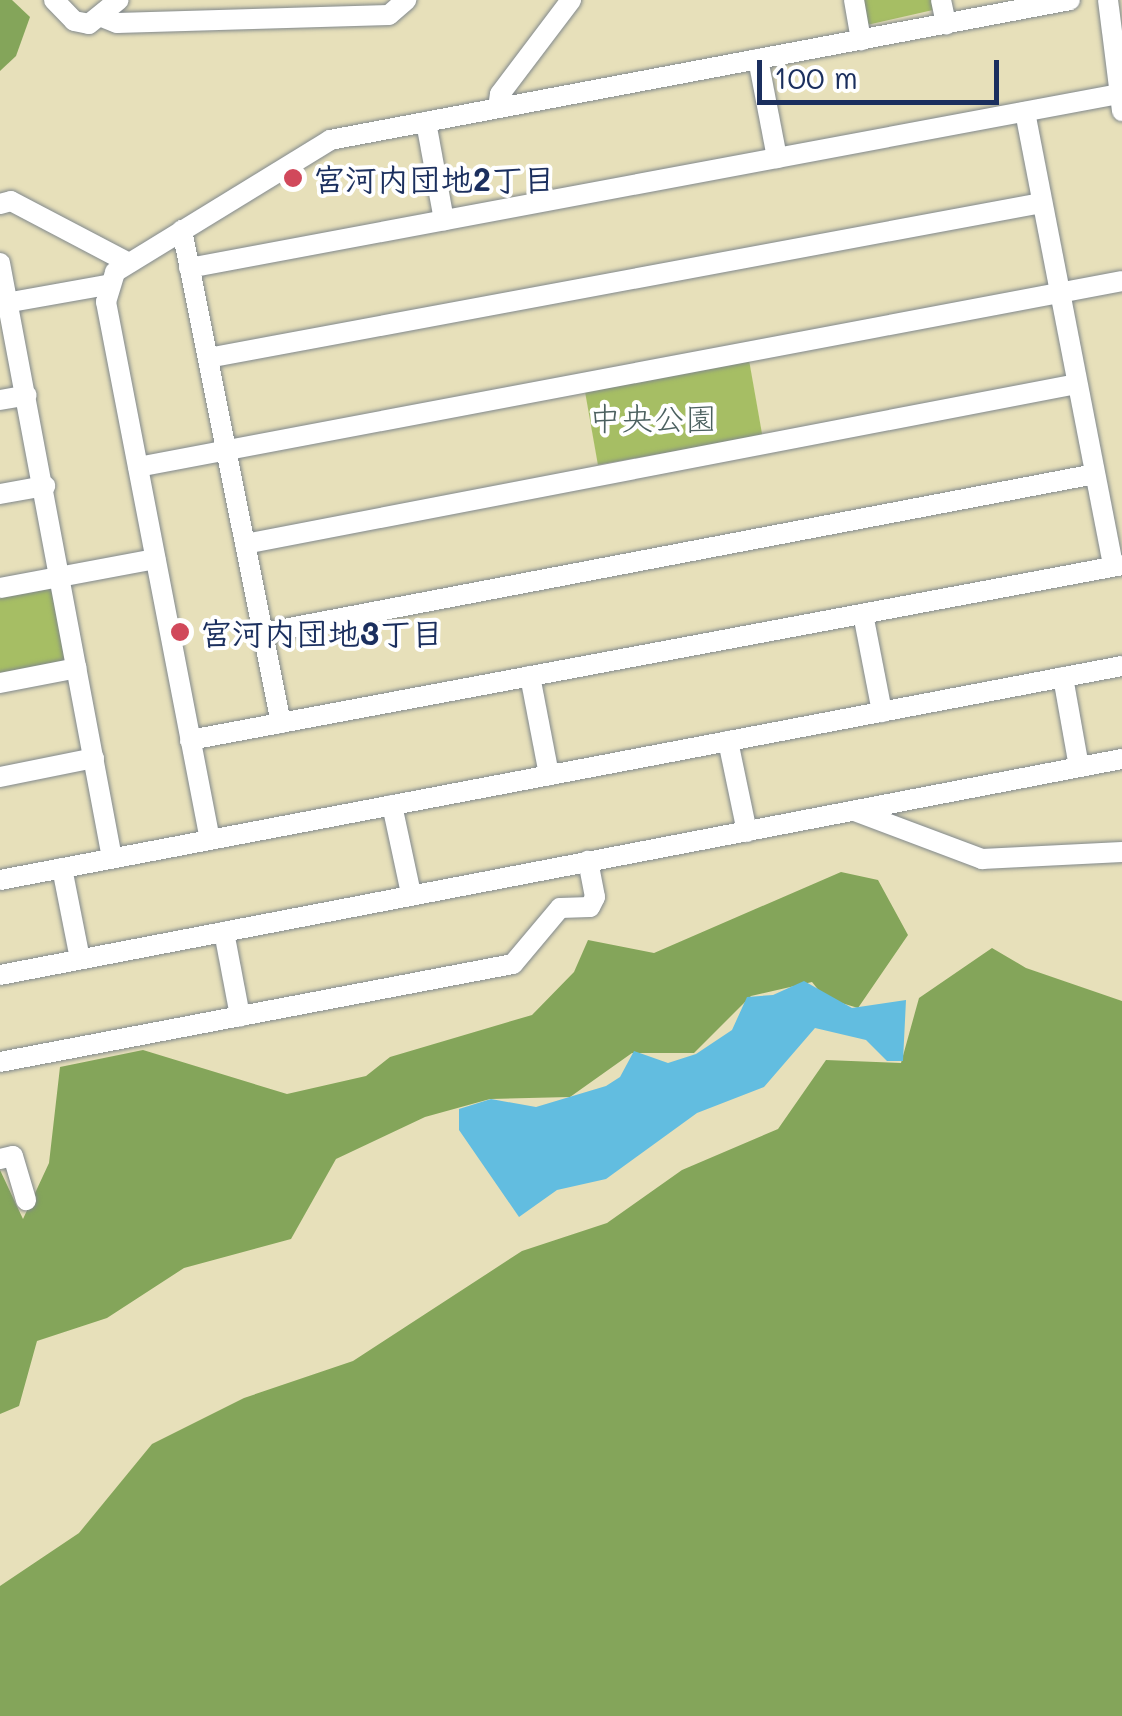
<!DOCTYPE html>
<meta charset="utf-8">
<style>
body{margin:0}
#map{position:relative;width:1122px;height:1716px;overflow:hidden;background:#e7e0ba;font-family:Mali,"Klee One",sans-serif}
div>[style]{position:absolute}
.green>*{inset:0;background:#a6be64;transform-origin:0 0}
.forest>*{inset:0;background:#84a55a}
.water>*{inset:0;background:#62bde0}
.roads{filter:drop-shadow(0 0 2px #81888c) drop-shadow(0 0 2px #81888c)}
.minor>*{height:20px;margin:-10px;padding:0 10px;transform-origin:10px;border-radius:10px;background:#fff}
.dots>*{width:28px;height:28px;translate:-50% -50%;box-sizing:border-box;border:5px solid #fff;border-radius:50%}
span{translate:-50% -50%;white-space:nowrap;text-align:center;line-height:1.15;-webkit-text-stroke:8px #fff;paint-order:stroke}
.poi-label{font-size:32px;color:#1b2f5e;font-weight:700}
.left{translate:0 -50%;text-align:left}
.park-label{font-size:32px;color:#4c6160}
.scale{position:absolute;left:757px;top:60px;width:242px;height:45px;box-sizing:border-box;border:5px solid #1b2f5e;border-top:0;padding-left:12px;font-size:30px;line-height:35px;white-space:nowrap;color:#1b2f5e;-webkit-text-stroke:8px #fff;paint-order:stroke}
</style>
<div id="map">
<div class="green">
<i style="clip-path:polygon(861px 0,932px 0,933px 10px,867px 25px)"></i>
<i style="left:749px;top:360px;width:77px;height:167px;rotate:80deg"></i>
<i style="clip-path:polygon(48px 587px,58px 595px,69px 656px,62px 666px,0 676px,0 596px)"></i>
</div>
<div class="forest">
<i style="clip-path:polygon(0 0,12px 0,30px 17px,16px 56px,0 71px)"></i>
<i style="clip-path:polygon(841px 872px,878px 880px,908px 935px,858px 1008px,825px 998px,812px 982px,751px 996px,694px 1053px,632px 1053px,570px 1097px,490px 1099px,425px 1117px,336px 1159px,291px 1239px,184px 1268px,107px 1318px,37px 1341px,19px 1406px,0 1414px,0 1170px,23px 1219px,49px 1163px,60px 1067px,143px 1050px,287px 1094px,366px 1076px,390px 1057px,532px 1015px,574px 972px,588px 940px,654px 953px)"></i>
<i style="clip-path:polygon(992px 948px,1026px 968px,1122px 1001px,1122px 1716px,0 1716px,0 1586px,79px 1533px,152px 1444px,244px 1398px,353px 1361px,522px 1251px,607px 1223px,682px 1170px,778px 1129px,826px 1060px,901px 1063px,919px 998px)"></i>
</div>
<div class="water">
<i style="clip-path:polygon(804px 981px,852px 1008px,906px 1000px,903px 1061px,887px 1061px,866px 1040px,815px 1028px,764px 1087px,697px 1113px,606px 1179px,557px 1190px,519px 1217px,459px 1130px,459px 1109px,491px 1099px,536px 1107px,606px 1086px,620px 1077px,634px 1051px,668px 1063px,696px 1054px,732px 1030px,747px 997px,773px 995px)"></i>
</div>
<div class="roads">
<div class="minor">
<i style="left:54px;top:0;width:29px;rotate:46deg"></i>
<i style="left:74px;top:21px;width:15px;rotate:11deg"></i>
<i style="left:89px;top:24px;width:38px;rotate:-39deg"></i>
<i style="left:854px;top:0;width:41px;rotate:80.1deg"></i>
<i style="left:941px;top:0;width:25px;rotate:78deg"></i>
<i style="left:1108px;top:0;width:112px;rotate:82.8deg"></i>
<i style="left:102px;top:17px;width:16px;rotate:22deg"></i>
<i style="left:117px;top:23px;width:272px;rotate:-1.7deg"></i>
<i style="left:389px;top:15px;width:23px;rotate:-41deg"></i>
<i style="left:758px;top:59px;width:101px;rotate:79.1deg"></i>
<i style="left:498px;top:108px;width:14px;rotate:-82deg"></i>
<i style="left:500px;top:94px;width:118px;rotate:-52.9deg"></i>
<i style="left:1025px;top:112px;width:462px;rotate:79deg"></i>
<i style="left:426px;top:122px;width:100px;rotate:79.6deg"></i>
<i style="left:0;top:204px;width:11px;rotate:-15deg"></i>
<i style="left:11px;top:201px;width:133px;rotate:27.7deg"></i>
<i style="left:182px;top:230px;width:503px;rotate:78.65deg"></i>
<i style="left:0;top:263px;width:605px;rotate:79.34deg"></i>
<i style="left:189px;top:268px;width:946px;rotate:-10.6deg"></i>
<i style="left:0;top:304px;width:109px;rotate:-10.1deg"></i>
<i style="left:208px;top:358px;width:847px;rotate:-10.54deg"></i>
<i style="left:0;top:400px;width:27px;rotate:-10deg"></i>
<i style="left:138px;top:467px;width:1001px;rotate:-10.7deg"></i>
<i style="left:0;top:494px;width:46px;rotate:-10.1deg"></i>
<i style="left:245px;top:544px;width:847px;rotate:-10.89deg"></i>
<i style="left:0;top:588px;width:158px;rotate:-10.6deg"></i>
<i style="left:863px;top:614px;width:100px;rotate:79deg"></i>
<i style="left:263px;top:633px;width:847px;rotate:-10.82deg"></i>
<i style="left:530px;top:676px;width:101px;rotate:79.1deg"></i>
<i style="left:1063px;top:677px;width:91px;rotate:79.9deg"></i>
<i style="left:0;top:683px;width:78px;rotate:-11deg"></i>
<i style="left:190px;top:740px;width:948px;rotate:-10.63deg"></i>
<i style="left:728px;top:741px;width:93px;rotate:78.2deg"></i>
<i style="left:0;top:777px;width:96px;rotate:-11.4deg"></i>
<i style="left:392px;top:805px;width:91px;rotate:77.9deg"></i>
<i style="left:857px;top:812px;width:134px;rotate:20.6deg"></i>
<i style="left:982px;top:859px;width:140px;rotate:-2.9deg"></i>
<i style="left:210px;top:840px;width:548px;rotate:-100.94deg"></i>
<i style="left:106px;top:302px;width:31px;rotate:-73deg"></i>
<i style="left:115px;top:272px;width:252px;rotate:-31.5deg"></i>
<i style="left:330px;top:140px;width:753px;rotate:-10.71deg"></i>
<i style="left:62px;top:868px;width:93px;rotate:78.8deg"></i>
<i style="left:0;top:880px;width:1142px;rotate:-10.8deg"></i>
<i style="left:224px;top:932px;width:86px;rotate:79.2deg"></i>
<i style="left:0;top:975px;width:1143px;rotate:-10.9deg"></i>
<i style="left:0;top:1062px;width:522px;rotate:-10.82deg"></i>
<i style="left:513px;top:964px;width:73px;rotate:-50deg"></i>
<i style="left:560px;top:908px;width:30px;rotate:-2deg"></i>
<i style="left:590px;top:907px;width:11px;rotate:-63deg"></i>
<i style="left:595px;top:897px;width:37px;rotate:-101deg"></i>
<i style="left:0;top:1159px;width:13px;rotate:-13deg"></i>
<i style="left:13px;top:1156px;width:46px;rotate:73.5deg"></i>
</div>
</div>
<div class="dots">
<i style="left:293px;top:178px;background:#d1495b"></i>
<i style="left:180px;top:632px;background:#d1495b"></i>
</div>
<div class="poi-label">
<span class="left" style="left:313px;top:178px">宮河内団地2丁目</span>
<span class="left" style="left:200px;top:632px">宮河内団地3丁目</span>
</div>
<div class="park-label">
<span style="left:653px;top:417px">中央公園</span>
</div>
<div class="scale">100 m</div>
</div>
